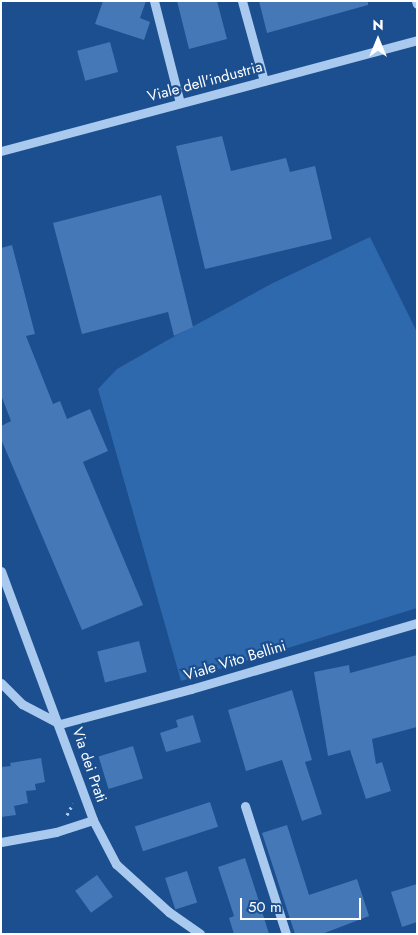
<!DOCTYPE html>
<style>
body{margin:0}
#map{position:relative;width:418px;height:935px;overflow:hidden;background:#1b4f8f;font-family:Jost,sans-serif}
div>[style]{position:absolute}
.green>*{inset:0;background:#2e69ad}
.building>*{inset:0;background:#4478b7;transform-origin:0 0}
.path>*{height:3px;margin-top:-1.5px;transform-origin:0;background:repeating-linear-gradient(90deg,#a9c9ee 0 2.5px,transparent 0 6.5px)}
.minor>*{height:9px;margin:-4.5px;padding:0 4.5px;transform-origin:4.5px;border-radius:4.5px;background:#a9c9ee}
span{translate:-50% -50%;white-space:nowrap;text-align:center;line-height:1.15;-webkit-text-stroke:4.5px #1b4f8f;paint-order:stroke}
.street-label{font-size:15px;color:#fff}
.frame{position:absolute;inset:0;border:2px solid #fff;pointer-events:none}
.north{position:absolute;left:353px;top:15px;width:50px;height:50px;-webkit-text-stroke:4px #1b4f8f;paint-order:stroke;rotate:0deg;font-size:14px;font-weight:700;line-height:20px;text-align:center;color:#fff}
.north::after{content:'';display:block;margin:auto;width:18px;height:22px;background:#fff;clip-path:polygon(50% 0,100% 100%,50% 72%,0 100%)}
.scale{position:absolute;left:240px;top:898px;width:121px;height:22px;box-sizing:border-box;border:2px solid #fff;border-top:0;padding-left:6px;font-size:15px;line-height:18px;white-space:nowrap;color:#fff;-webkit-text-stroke:4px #1b4f8f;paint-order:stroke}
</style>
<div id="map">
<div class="green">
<i style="clip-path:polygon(370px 237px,417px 332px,417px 608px,181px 681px,98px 389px,117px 369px,166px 341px,273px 283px)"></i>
</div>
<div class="building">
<i style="clip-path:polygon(103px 1px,146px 1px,140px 18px,150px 22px,144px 40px,95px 24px)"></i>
<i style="clip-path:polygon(177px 1px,217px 1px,227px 39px,189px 49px)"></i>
<i style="clip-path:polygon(259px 1px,368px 1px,368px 5px,267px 33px)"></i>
<i style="left:110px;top:42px;width:31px;height:34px;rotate:75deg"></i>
<i style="clip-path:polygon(222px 136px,231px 171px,286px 158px,290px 172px,315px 166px,332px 239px,205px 269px,176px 146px)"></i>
<i style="clip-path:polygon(161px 195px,193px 327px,174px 336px,168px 312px,82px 334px,53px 223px)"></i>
<i style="clip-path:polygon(12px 245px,35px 334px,26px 336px,53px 404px,60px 401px,67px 419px,90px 409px,108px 451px,83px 462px,143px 605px,82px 630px,1px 439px,1px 426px,11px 421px,1px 395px,1px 248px)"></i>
<i style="left:139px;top:641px;width:32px;height:43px;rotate:76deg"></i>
<i style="clip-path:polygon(417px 655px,417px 727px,372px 739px,376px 764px,382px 762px,391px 791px,366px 799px,350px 750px,328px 756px,314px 672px,349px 665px,350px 673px)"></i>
<i style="clip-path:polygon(292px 690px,312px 760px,305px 762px,322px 814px,302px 821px,282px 760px,246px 771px,228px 710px)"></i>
<i style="clip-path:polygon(193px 715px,201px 742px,166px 752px,160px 733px,178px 727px,176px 720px)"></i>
<i style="left:133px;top:746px;width:34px;height:36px;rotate:73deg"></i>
<i style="clip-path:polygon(41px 758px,45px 782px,35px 784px,36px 790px,26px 791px,28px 803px,14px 806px,16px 815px,1px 817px,1px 767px,11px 766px,10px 763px)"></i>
<i style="left:210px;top:802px;width:26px;height:79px;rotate:72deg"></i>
<i style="clip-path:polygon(287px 825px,309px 895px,357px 879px,369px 916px,322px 934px,295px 934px,262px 833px)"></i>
<i style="clip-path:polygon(245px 858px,256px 892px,269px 934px,234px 934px,229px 918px,234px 916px,218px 867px)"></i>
<i style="left:187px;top:871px;width:33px;height:23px;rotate:72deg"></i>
<i style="left:97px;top:875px;width:27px;height:27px;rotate:54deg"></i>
<i style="clip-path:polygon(417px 884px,417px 922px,402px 927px,391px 892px)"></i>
</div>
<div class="path">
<i style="left:67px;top:815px;width:13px;rotate:-63deg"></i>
</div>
<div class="minor">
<i style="left:154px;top:1px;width:105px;rotate:75.7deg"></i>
<i style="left:242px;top:1px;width:83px;rotate:74.6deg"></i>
<i style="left:416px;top:1px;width:3px;rotate:72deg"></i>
<i style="left:1px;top:151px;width:431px;rotate:-14.9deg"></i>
<i style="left:1px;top:571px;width:265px;rotate:69.7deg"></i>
<i style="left:93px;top:820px;width:50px;rotate:62.4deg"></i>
<i style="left:116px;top:864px;width:72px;rotate:42.2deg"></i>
<i style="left:169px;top:912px;width:38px;rotate:35deg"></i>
<i style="left:1px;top:683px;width:30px;rotate:45deg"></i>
<i style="left:22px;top:704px;width:43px;rotate:27.8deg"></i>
<i style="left:60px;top:724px;width:136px;rotate:-15deg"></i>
<i style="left:191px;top:689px;width:235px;rotate:-16.3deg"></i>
<i style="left:245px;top:806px;width:134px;rotate:72.2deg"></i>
<i style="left:1px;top:842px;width:56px;rotate:-10.3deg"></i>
<i style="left:56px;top:832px;width:39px;rotate:-18deg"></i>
</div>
<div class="street-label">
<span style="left:205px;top:82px;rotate:-15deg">Viale dell'industria</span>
<span style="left:235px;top:661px;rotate:-17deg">Viale Vito Bellini</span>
<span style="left:89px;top:765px;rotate:71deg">Via dei Prati</span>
</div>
<div class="frame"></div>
<div class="north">N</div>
<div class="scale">50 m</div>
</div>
